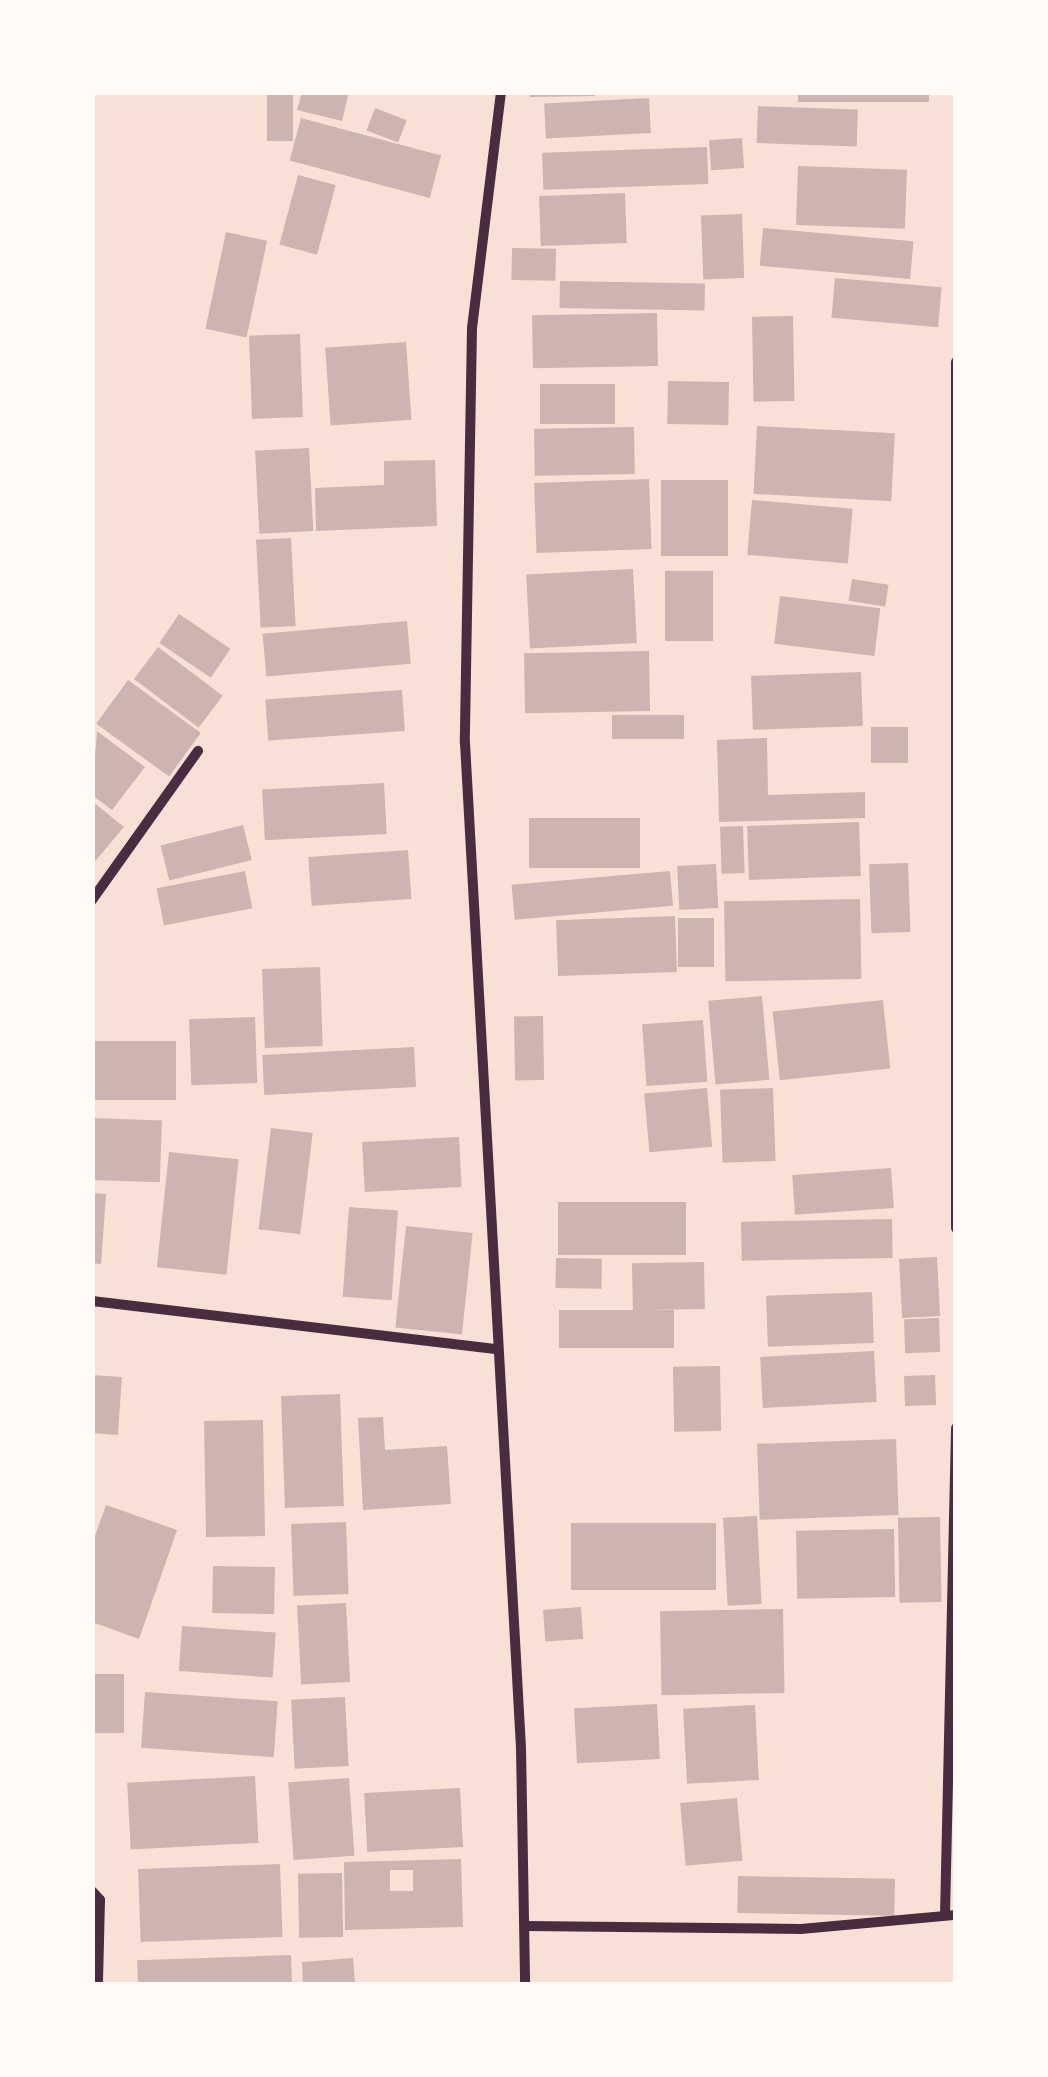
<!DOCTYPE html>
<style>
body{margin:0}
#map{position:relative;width:1048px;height:2077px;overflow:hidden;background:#f7e1d7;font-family:Raleway,sans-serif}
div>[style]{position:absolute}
.building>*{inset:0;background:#ccb4b1;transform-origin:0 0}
.minor>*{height:10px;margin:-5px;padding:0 5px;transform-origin:5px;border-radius:5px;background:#4a2c40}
span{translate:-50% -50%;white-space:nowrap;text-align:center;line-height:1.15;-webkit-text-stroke:9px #fffaf5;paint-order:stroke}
.frame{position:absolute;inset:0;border:95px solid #fffaf5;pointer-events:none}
</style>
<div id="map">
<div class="building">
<i style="left:267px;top:92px;width:26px;height:49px"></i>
<i style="clip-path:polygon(302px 92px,349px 92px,342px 121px,297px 110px)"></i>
<i style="clip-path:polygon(530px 92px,595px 92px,595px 96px,530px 97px)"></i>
<i style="left:798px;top:92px;width:131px;height:10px"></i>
<i style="left:649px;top:98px;width:35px;height:105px;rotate:87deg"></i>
<i style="left:758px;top:106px;width:100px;height:37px;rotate:2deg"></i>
<i style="left:375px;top:108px;width:34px;height:24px;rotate:21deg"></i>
<i style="left:301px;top:118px;width:145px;height:44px;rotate:15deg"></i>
<i style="left:742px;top:138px;width:30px;height:33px;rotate:86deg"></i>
<i style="left:707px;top:147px;width:37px;height:165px;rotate:88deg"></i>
<i style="left:798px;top:166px;width:109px;height:59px;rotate:2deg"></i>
<i style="left:298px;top:175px;width:39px;height:72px;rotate:15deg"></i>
<i style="left:625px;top:193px;width:50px;height:86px;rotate:88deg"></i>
<i style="left:742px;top:214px;width:64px;height:41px;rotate:88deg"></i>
<i style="left:763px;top:228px;width:151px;height:38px;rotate:5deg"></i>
<i style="left:226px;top:232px;width:42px;height:99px;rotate:12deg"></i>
<i style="left:512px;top:248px;width:44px;height:32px;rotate:1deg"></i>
<i style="left:835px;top:278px;width:107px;height:40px;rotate:5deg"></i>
<i style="left:560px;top:281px;width:145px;height:27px;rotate:1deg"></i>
<i style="left:657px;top:313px;width:53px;height:125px;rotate:89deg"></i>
<i style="left:793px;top:316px;width:85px;height:41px;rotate:89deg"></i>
<i style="left:300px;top:334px;width:83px;height:51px;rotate:88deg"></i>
<i style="left:406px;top:342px;width:78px;height:81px;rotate:86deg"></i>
<i style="left:668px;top:381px;width:61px;height:43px;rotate:1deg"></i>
<i style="left:615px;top:384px;width:40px;height:75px;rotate:90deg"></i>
<i style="left:757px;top:426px;width:138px;height:68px;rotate:3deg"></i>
<i style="left:634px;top:427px;width:47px;height:100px;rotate:89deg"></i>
<i style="left:309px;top:448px;width:83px;height:54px;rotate:87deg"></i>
<i style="clip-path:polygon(435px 460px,437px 526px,316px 531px,315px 488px,384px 485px,384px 461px)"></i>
<i style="left:649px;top:479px;width:70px;height:115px;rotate:88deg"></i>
<i style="left:661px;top:480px;width:67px;height:76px"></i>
<i style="left:752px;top:500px;width:101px;height:55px;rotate:5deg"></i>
<i style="left:291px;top:538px;width:88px;height:35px;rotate:87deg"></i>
<i style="left:633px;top:569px;width:74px;height:107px;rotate:87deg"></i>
<i style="left:665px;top:571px;width:48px;height:70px"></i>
<i style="left:852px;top:579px;width:37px;height:22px;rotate:9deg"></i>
<i style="left:780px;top:596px;width:101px;height:48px;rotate:7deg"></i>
<i style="left:179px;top:614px;width:62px;height:35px;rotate:34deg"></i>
<i style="left:407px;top:621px;width:43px;height:145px;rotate:85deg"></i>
<i style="left:158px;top:647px;width:81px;height:40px;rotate:37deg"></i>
<i style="left:649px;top:651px;width:60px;height:125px;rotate:89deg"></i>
<i style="left:861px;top:672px;width:54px;height:110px;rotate:88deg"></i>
<i style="left:128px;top:680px;width:90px;height:54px;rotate:36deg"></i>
<i style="left:402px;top:690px;width:41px;height:137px;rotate:86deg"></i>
<i style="left:684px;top:715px;width:24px;height:72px;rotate:90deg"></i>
<i style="left:908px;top:727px;width:36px;height:37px;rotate:90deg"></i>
<i style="clip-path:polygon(97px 731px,145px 767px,112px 810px,92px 795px)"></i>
<i style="clip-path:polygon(767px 738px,768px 795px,865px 792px,865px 818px,719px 822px,717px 740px)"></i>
<i style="left:384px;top:783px;width:51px;height:122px;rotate:87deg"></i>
<i style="clip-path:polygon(92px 801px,124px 827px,92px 865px)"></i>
<i style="left:640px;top:818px;width:50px;height:111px;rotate:90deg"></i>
<i style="left:859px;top:822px;width:54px;height:112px;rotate:88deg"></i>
<i style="left:243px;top:825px;width:36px;height:85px;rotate:76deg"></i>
<i style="left:743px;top:826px;width:47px;height:23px;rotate:88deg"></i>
<i style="left:408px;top:850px;width:49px;height:100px;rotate:86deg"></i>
<i style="left:908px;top:863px;width:69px;height:39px;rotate:88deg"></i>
<i style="left:716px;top:864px;width:44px;height:39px;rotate:87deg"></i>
<i style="left:245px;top:871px;width:38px;height:90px;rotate:79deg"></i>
<i style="left:670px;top:871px;width:35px;height:159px;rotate:85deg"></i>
<i style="left:860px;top:899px;width:80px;height:136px;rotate:89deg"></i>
<i style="left:675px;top:916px;width:56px;height:119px;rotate:88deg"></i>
<i style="left:678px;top:918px;width:36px;height:49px"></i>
<i style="left:320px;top:967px;width:79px;height:58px;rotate:88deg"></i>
<i style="left:762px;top:996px;width:84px;height:54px;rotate:85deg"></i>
<i style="left:883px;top:1000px;width:69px;height:111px;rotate:84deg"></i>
<i style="left:543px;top:1016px;width:64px;height:29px;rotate:89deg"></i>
<i style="left:255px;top:1017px;width:66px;height:66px;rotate:88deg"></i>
<i style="left:703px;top:1020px;width:62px;height:61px;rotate:86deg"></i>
<i style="left:92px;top:1041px;width:84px;height:59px"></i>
<i style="left:414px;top:1047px;width:40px;height:152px;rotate:87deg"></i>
<i style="left:707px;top:1088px;width:59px;height:63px;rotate:85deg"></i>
<i style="left:773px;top:1088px;width:73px;height:53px;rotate:88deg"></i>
<i style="left:93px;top:1118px;width:69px;height:62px;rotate:2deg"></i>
<i style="left:271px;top:1128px;width:42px;height:102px;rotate:7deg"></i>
<i style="left:459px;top:1137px;width:50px;height:97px;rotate:87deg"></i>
<i style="left:169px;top:1152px;width:70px;height:116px;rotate:6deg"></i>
<i style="left:891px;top:1168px;width:40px;height:99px;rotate:86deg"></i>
<i style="clip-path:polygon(92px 1193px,106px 1194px,101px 1264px,92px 1263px)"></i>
<i style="left:686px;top:1202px;width:53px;height:128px;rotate:90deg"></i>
<i style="left:349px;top:1207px;width:49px;height:90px;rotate:4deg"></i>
<i style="left:892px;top:1219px;width:39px;height:151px;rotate:89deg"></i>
<i style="left:406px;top:1226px;width:67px;height:102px;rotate:6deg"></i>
<i style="left:937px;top:1257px;width:59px;height:38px;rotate:87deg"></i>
<i style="left:556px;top:1258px;width:46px;height:30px;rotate:1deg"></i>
<i style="left:704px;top:1262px;width:47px;height:72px;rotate:89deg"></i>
<i style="left:872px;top:1292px;width:51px;height:106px;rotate:88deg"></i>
<i style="left:559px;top:1310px;width:115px;height:38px"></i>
<i style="left:939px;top:1318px;width:34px;height:35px;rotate:88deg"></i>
<i style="left:874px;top:1351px;width:51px;height:114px;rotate:87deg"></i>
<i style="left:720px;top:1366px;width:65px;height:47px;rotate:89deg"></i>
<i style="left:92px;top:1375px;width:30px;height:58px;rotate:4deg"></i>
<i style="left:935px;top:1375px;width:30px;height:31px;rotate:88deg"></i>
<i style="left:340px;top:1394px;width:112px;height:59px;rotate:88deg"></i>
<i style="clip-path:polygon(383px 1417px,385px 1450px,447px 1446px,451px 1504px,363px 1510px,358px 1418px)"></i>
<i style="left:263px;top:1420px;width:116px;height:59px;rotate:89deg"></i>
<i style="left:896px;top:1439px;width:76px;height:139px;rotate:88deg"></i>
<i style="clip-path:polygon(106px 1505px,177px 1530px,139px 1639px,92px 1622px,92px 1544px)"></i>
<i style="left:757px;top:1516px;width:88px;height:34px;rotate:87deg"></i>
<i style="left:940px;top:1517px;width:85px;height:42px;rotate:89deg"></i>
<i style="left:346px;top:1522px;width:72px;height:55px;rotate:88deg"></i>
<i style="left:571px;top:1523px;width:145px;height:67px"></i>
<i style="left:894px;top:1529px;width:68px;height:98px;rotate:89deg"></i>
<i style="left:213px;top:1566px;width:62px;height:47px;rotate:1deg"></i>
<i style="left:346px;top:1603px;width:79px;height:49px;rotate:87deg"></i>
<i style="left:581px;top:1607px;width:32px;height:38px;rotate:86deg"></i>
<i style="left:783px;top:1609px;width:84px;height:123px;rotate:89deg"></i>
<i style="left:182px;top:1626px;width:94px;height:45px;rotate:4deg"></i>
<i style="left:92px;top:1674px;width:32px;height:59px"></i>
<i style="left:145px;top:1692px;width:133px;height:56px;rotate:4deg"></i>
<i style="left:345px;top:1697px;width:69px;height:54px;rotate:87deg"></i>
<i style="left:657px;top:1704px;width:55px;height:83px;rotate:87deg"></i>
<i style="left:755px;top:1705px;width:75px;height:72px;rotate:87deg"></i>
<i style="left:255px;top:1776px;width:67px;height:128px;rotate:87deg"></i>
<i style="left:349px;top:1778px;width:78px;height:61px;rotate:86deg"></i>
<i style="left:460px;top:1788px;width:59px;height:96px;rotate:87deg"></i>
<i style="left:737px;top:1798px;width:63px;height:57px;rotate:85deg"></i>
<i style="clip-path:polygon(evenodd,461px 1859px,463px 1927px,345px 1930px,344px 1862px,461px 1859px,390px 1870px,413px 1870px,413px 1891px,390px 1891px,390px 1870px)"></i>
<i style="left:280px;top:1864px;width:73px;height:142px;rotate:88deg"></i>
<i style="left:342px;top:1873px;width:64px;height:44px;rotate:89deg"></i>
<i style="left:738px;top:1876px;width:157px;height:37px;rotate:1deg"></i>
<i style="left:291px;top:1955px;width:29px;height:154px;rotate:88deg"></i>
<i style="clip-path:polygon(353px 1958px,355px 1984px,303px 1984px,302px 1962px)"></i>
</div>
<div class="minor">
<i style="left:501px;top:92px;width:238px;rotate:97deg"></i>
<i style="left:472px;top:328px;width:415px;rotate:91deg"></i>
<i style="left:465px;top:743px;width:1007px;rotate:86.81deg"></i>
<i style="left:521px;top:1748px;width:236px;rotate:89deg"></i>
<i style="left:956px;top:362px;width:866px;rotate:90deg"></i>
<i style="left:92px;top:900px;width:183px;rotate:-54.6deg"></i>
<i style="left:92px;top:1301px;width:406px;rotate:6.8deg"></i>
<i style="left:92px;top:1891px;width:12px;rotate:48deg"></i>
<i style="left:100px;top:1900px;width:84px;rotate:91.4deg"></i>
<i style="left:945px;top:1915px;width:487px;rotate:-88.7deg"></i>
<i style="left:526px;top:1926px;width:275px;rotate:0.6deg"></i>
<i style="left:801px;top:1929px;width:156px;rotate:-5.2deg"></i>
</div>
<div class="frame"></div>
</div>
